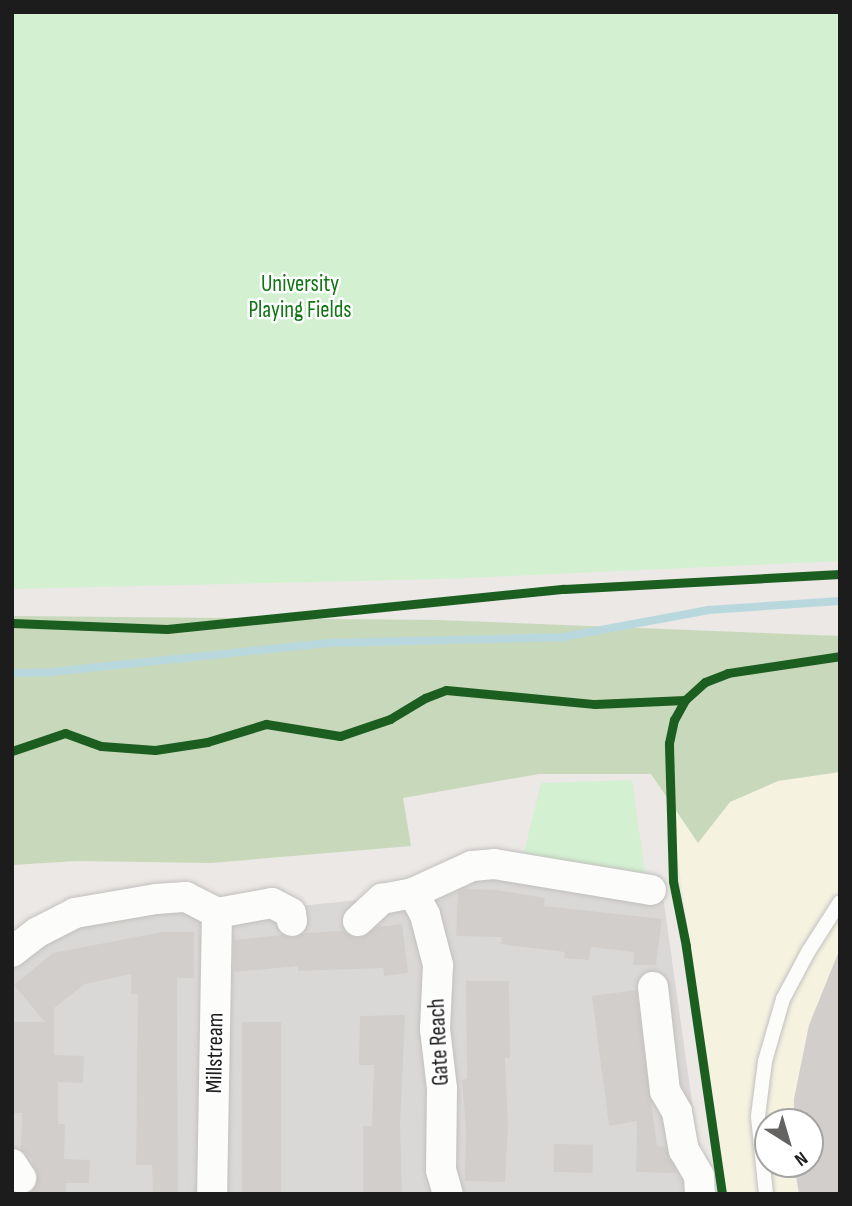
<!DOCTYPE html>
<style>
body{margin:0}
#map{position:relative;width:852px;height:1206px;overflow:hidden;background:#ebe8e5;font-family:"Sofia Sans Condensed",sans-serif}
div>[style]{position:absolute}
.residential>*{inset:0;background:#dad8d6}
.education>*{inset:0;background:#f5f2e0}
.forest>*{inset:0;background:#c8d8bb}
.park>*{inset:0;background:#d3f0d1}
.stream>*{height:8px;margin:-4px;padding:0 4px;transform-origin:4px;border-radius:4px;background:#b9d8dd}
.building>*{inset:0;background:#d2cecc;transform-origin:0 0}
.roads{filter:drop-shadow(0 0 2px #c2c0bf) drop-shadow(0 0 2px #c2c0bf)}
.lane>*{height:14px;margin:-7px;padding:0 7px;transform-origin:7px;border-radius:7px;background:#fcfcfb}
.street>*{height:30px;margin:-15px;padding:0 15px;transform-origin:15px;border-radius:15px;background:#fcfcfb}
.cycleway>*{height:9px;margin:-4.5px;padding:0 4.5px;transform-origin:4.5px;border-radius:4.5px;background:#1b5e20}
span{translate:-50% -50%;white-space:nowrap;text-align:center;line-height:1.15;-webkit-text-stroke:5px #fff;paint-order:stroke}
.park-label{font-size:23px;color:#107512}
.street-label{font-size:23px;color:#1c1c1c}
.frame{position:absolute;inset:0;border:14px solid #1c1c1c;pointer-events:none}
.north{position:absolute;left:754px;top:1108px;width:70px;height:70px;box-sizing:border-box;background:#fff;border:2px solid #a4a4a4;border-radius:50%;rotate:143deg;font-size:19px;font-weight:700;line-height:28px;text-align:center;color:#1c1c1c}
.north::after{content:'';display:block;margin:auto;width:24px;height:32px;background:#646362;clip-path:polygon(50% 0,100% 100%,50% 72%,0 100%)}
</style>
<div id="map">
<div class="residential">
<i style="clip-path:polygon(473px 869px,662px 889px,705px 1194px,12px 1194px,12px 962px,39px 936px,192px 900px,231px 913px,368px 899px)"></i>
</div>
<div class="education">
<i style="clip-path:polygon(evenodd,840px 664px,840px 1194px,727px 1194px,676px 848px,675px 741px,840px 664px,768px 1122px,810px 1122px,810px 1164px,768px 1164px,768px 1122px)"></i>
</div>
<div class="forest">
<i style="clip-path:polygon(12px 616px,438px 620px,840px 636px,840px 772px,778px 781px,730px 802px,698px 843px,651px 774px,539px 774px,403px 798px,411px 846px,211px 863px,77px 861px,12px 865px)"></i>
</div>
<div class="park">
<i style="clip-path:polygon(12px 12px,840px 12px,840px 561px,442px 579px,12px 589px)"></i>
<i style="clip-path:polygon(632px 780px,645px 873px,523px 857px,541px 783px)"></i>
</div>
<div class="stream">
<i style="left:12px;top:673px;width:39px;rotate:-1deg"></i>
<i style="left:51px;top:672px;width:276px;rotate:-6deg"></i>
<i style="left:325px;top:643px;width:238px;rotate:-1.4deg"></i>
<i style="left:563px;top:637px;width:147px;rotate:-10.5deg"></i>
<i style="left:708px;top:610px;width:132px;rotate:-3.9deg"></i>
</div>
<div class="building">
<i style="clip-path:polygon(464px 889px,497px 890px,545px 898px,544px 906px,662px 919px,656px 965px,633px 965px,634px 952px,591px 947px,589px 960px,564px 958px,565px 952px,501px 944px,502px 937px,456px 936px,458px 892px)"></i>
<i style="clip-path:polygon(402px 924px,408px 973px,384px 976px,383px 968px,298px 971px,298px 966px,234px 972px,234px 940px,282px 935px,293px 938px,304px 933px,344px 931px,352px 937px,361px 938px,377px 927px)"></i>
<i style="clip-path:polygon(162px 932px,194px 932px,194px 978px,177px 978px,178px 1194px,153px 1194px,152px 1165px,136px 1165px,138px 994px,131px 994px,131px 974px,85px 984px,54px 1008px,54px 1055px,84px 1056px,83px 1083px,58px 1082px,58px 1124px,65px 1124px,64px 1159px,90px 1160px,89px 1183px,66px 1183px,66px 1194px,31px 1194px,38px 1176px,31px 1158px,21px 1150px,22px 1113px,12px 1113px,12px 1022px,45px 1022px,14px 985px,53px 953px)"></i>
<i style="clip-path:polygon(839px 951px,840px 1194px,799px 1194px,794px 1164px,810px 1164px,810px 1122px,794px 1122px,794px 1099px,809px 1025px)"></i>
<i style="clip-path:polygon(466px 981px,509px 981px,510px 1058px,505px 1058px,508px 1126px,505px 1182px,465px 1181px,466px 1128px,462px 1080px,467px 1079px)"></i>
<i style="clip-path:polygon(636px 990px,657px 1146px,666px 1147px,677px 1173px,636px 1172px,637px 1121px,609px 1126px,592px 996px)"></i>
<i style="clip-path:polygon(405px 1015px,400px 1126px,402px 1194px,363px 1194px,363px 1126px,372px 1126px,374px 1065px,359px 1065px,360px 1016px)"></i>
<i style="left:281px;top:1022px;width:172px;height:39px;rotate:90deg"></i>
<i style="left:554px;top:1144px;width:39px;height:28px;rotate:1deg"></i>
</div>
<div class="roads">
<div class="lane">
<i style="left:766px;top:1194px;width:78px;rotate:-95.9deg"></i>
<i style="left:758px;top:1116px;width:55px;rotate:-82.7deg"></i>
<i style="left:765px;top:1061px;width:65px;rotate:-73.8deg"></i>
<i style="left:783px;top:999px;width:53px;rotate:-62deg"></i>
<i style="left:808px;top:952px;width:59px;rotate:-57.4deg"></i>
</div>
<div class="street">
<i style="left:413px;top:893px;width:25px;rotate:61deg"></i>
<i style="left:425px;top:915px;width:52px;rotate:75.4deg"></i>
<i style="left:438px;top:965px;width:64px;rotate:92.7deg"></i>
<i style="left:435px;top:1029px;width:60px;rotate:83.3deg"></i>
<i style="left:442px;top:1089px;width:81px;rotate:90.7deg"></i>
<i style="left:441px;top:1170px;width:25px;rotate:74deg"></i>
<i style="left:217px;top:913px;width:56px;rotate:-10.3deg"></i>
<i style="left:272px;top:903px;width:21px;rotate:28deg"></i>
<i style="left:291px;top:913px;width:8px;rotate:83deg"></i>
<i style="left:358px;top:921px;width:33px;rotate:-43deg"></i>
<i style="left:382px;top:899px;width:32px;rotate:-11deg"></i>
<i style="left:413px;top:893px;width:65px;rotate:-24.6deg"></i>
<i style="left:472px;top:866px;width:22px;rotate:-5deg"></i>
<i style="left:494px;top:864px;width:159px;rotate:9.4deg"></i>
<i style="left:12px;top:952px;width:33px;rotate:-38deg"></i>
<i style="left:38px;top:932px;width:42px;rotate:-27.2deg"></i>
<i style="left:75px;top:913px;width:82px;rotate:-9.8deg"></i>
<i style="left:156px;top:899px;width:30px;rotate:-4deg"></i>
<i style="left:186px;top:897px;width:35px;rotate:27deg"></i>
<i style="left:217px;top:913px;width:281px;rotate:91deg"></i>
<i style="left:653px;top:987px;width:105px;rotate:83.4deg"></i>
<i style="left:665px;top:1091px;width:24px;rotate:60deg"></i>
<i style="left:677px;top:1112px;width:39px;rotate:80deg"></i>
<i style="left:684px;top:1150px;width:30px;rotate:60deg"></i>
<i style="left:699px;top:1176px;width:18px;rotate:87deg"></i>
<i style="left:12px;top:1164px;width:17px;rotate:57deg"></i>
</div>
</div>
<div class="cycleway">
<i style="left:12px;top:623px;width:155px;rotate:2.2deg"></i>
<i style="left:167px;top:629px;width:399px;rotate:-5.8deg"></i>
<i style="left:564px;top:589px;width:276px;rotate:-3.1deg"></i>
<i style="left:12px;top:751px;width:56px;rotate:-18.8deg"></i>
<i style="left:65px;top:733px;width:38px;rotate:20deg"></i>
<i style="left:101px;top:746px;width:54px;rotate:4.2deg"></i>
<i style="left:155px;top:750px;width:53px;rotate:-8.7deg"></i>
<i style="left:207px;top:742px;width:62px;rotate:-17deg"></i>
<i style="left:266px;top:724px;width:75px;rotate:9.2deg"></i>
<i style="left:340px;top:736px;width:53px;rotate:-18.8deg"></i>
<i style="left:390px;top:719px;width:41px;rotate:-31deg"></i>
<i style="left:425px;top:698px;width:22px;rotate:-21deg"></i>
<i style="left:446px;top:690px;width:150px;rotate:5.4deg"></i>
<i style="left:595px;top:704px;width:90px;rotate:-2.5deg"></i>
<i style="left:722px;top:1194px;width:251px;rotate:-98.3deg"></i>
<i style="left:686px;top:946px;width:66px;rotate:-101.3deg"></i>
<i style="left:673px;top:881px;width:138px;rotate:-91.7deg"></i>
<i style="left:669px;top:743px;width:24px;rotate:-78deg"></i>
<i style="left:674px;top:720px;width:23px;rotate:-61deg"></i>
<i style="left:685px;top:700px;width:27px;rotate:-42deg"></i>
<i style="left:705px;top:682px;width:25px;rotate:-21deg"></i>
<i style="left:728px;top:673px;width:113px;rotate:-8.6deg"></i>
</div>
<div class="park-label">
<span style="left:300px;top:297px">University<br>Playing Fields</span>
</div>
<div class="street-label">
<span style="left:439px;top:1042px;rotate:-93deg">Gate Reach</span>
<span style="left:215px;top:1053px;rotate:-89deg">Millstream</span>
</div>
<div class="frame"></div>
<div class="north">N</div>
</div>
